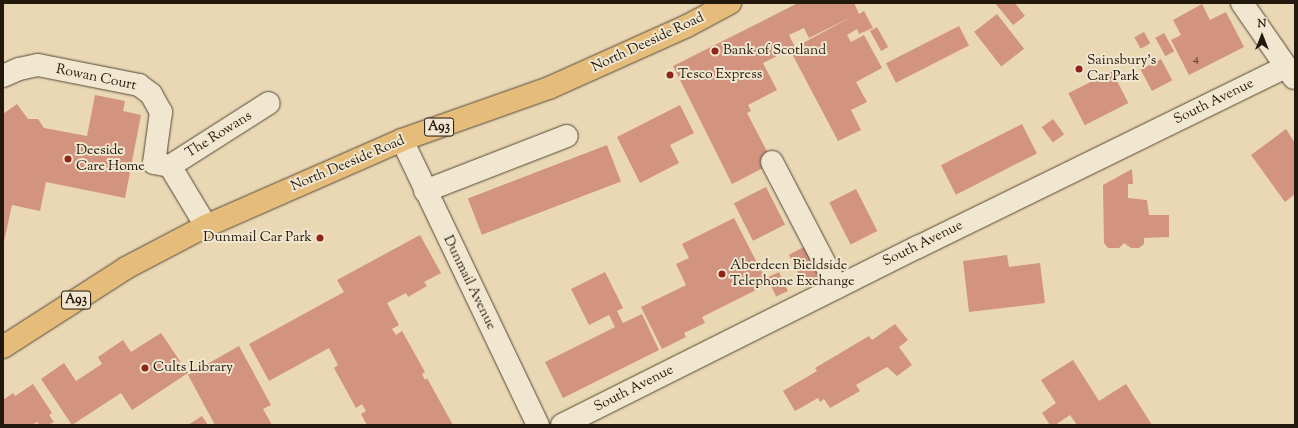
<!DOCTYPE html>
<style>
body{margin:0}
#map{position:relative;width:1298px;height:428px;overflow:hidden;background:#ead8b5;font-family:"Sorts Mill Goudy",serif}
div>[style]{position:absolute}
.building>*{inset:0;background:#d2937f;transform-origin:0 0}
.roads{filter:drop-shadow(0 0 1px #544836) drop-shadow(0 0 1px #544836)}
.minor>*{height:22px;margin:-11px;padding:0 11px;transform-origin:11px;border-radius:11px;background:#f1e6cf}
.major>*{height:22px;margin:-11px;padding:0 11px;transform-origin:11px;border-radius:11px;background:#e5bc7a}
.dots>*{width:11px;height:11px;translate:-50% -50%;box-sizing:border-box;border:2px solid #f1e6cf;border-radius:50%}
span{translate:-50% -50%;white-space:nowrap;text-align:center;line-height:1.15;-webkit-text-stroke:4px #f1e6cf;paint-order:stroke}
.number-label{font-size:12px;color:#4e3728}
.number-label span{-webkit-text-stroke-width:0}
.shield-label span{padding:1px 3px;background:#f1e6cf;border:1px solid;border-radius:3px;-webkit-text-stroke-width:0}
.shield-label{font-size:13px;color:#22180b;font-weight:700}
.street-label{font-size:14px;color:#22180b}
.poi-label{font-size:14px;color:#22180b}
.left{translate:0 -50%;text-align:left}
.right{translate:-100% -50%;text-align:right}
.frame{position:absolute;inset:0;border:4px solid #22180b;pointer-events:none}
.north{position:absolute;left:1242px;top:16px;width:40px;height:40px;-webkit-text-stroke:3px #f1e6cf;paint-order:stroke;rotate:0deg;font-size:11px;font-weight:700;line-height:16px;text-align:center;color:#22180b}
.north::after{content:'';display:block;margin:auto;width:14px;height:18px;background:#22180b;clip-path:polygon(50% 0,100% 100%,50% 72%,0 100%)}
</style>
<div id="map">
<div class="building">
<i style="clip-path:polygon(798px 3px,854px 3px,859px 14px,864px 11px,873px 28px,859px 34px,857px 29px,847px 35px,851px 42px,864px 35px,882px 68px,856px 82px,867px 102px,851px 110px,861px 130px,838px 141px,790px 50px,853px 16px,809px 38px,804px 28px,789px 35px,795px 47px,763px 63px,777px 90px,748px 105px,751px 111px,747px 113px,773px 163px,732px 184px,673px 66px)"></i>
<i style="clip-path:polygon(995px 3px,1015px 3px,1025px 16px,1013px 25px)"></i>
<i style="clip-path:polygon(1202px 4px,1210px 20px,1226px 12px,1244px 47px,1189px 75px,1171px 40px,1181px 35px,1173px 20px)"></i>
<i style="left:997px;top:14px;width:44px;height:29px;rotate:52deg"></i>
<i style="left:959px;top:26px;width:22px;height:82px;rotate:63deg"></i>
<i style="left:877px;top:27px;width:23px;height:8px;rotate:61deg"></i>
<i style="left:1144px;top:32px;width:13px;height:11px;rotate:61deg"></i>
<i style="left:1164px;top:33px;width:21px;height:10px;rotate:61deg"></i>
<i style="left:1161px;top:59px;width:24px;height:23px;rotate:62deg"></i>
<i style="left:1112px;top:71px;width:36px;height:49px;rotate:63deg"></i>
<i style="clip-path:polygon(95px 95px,125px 101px,123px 111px,141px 115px,125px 198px,46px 182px,40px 211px,12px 205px,3px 246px,3px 114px,17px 104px,28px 119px,38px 119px,44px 128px,87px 136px)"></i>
<i style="clip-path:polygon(680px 105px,694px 133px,670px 145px,679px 163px,640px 183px,617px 137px)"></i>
<i style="left:1053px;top:119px;width:19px;height:14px;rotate:54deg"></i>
<i style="left:1022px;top:124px;width:33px;height:91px;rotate:63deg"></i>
<i style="clip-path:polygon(1286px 129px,1295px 143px,1295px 194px,1285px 202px,1251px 155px)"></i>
<i style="left:607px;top:145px;width:39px;height:149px;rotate:69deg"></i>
<i style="clip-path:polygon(1132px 169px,1133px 184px,1128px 184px,1128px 198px,1147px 200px,1149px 215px,1169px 215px,1169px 237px,1144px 238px,1144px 244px,1139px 248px,1131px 248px,1124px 243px,1119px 248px,1108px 248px,1104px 243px,1103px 185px)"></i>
<i style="left:766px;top:187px;width:42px;height:36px;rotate:63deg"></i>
<i style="left:856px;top:189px;width:47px;height:30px;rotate:63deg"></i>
<i style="clip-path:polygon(734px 218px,768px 284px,702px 317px,705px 323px,684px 333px,686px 337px,662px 349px,641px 307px,686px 285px,676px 264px,689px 258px,682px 244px)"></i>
<i style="clip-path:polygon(420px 235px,441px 273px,424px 282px,427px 286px,408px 297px,406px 293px,387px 303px,399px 325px,392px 329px,396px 335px,402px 331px,425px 372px,422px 374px,425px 380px,427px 378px,453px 425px,367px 425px,361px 414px,366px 411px,362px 404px,356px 408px,334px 368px,338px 365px,329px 348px,269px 381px,249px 344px,344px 292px,337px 280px)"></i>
<i style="left:804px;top:247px;width:34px;height:17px;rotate:63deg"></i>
<i style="clip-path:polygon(1007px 255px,1009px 267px,1040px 263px,1045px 303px,969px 312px,963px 261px)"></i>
<i style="clip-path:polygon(605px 272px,623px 308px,617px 311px,623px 323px,642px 314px,659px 350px,563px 398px,545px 362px,615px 327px,609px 315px,589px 325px,571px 289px)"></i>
<i style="left:779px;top:272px;width:21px;height:13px;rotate:65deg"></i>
<i style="clip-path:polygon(895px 324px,908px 340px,899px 347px,912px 365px,897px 376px,887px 367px,856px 385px,860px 391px,830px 408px,824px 399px,820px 402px,818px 398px,795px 411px,783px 391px,817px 371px,815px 368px,869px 336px,872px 340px)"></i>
<i style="clip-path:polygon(161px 333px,188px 373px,132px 410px,121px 393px,72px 425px,41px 379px,64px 363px,76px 381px,102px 364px,98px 357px,123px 340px,131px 352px)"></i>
<i style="clip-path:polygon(239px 346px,271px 405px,263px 409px,272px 425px,215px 425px,188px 375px)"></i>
<i style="clip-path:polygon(1073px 360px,1099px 401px,1126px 384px,1152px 425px,1077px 425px,1070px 415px,1055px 425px,1050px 425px,1042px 413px,1056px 403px,1041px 380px)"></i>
<i style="clip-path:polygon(33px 384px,52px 413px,49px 415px,54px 422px,48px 425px,39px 425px,37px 422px,32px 425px,3px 425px,3px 400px,13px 393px,15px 396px)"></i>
<i style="clip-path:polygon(202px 416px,208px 425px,188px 425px)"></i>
</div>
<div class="roads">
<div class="minor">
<i style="left:1242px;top:3px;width:91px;rotate:55.3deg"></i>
<i style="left:3px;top:76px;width:17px;rotate:-24deg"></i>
<i style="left:19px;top:69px;width:19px;rotate:-12deg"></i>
<i style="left:38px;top:65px;width:103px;rotate:11.2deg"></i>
<i style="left:139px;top:85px;width:15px;rotate:37deg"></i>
<i style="left:151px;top:94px;width:21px;rotate:61deg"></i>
<i style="left:161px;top:112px;width:51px;rotate:97.8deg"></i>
<i style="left:154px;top:163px;width:16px;rotate:11deg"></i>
<i style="left:170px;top:166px;width:70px;rotate:59deg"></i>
<i style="left:402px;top:140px;width:316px;rotate:64.5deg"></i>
<i style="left:772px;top:162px;width:141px;rotate:62.5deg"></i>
<i style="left:170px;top:166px;width:117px;rotate:-32.5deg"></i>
<i style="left:425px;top:191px;width:152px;rotate:-21.2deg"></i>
<i style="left:562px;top:425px;width:398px;rotate:-26.6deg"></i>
<i style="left:918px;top:247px;width:410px;rotate:-26.1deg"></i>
</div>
<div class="major">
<i style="left:3px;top:347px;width:146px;rotate:-32.7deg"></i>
<i style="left:126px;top:268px;width:90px;rotate:-27.7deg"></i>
<i style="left:206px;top:226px;width:214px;rotate:-23.7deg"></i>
<i style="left:402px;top:140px;width:156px;rotate:-19.5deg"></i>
<i style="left:549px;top:88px;width:151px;rotate:-24.2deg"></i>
<i style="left:687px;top:26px;width:49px;rotate:-28.1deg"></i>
</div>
</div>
<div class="dots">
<i style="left:715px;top:51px;background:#8f2418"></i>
<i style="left:1079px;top:69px;background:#8f2418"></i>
<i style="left:670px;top:75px;background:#8f2418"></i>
<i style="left:68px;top:159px;background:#8f2418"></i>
<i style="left:320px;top:238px;background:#8f2418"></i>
<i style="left:722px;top:274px;background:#8f2418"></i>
<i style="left:145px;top:368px;background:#8f2418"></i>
</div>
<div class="number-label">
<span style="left:1196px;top:60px">4</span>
</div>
<div class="shield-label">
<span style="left:439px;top:127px">A93</span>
<span style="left:76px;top:300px">A93</span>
</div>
<div class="street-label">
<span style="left:648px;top:43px;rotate:-25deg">North Deeside Road</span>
<span style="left:96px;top:78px;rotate:12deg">Rowan Court</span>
<span style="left:1214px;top:102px;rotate:-26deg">South Avenue</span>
<span style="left:219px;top:135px;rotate:-32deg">The Rowans</span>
<span style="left:348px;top:164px;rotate:-23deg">North Deeside Road</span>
<span style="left:923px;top:244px;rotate:-26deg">South Avenue</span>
<span style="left:469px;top:283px;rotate:64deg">Dunmail Avenue</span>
<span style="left:634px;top:389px;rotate:-27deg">South Avenue</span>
</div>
<div class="poi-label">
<span class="left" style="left:723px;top:51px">Bank of Scotland</span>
<span class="left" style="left:1087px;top:69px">Sainsbury's<br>Car Park</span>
<span class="left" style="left:678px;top:75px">Tesco Express</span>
<span class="left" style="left:76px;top:159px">Deeside<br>Care Home</span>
<span class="right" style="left:312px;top:238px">Dunmail Car Park</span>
<span class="left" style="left:730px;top:274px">Aberdeen Bieldside<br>Telephone Exchange</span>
<span class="left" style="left:153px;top:368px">Cults Library</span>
</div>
<div class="frame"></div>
<div class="north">N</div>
</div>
